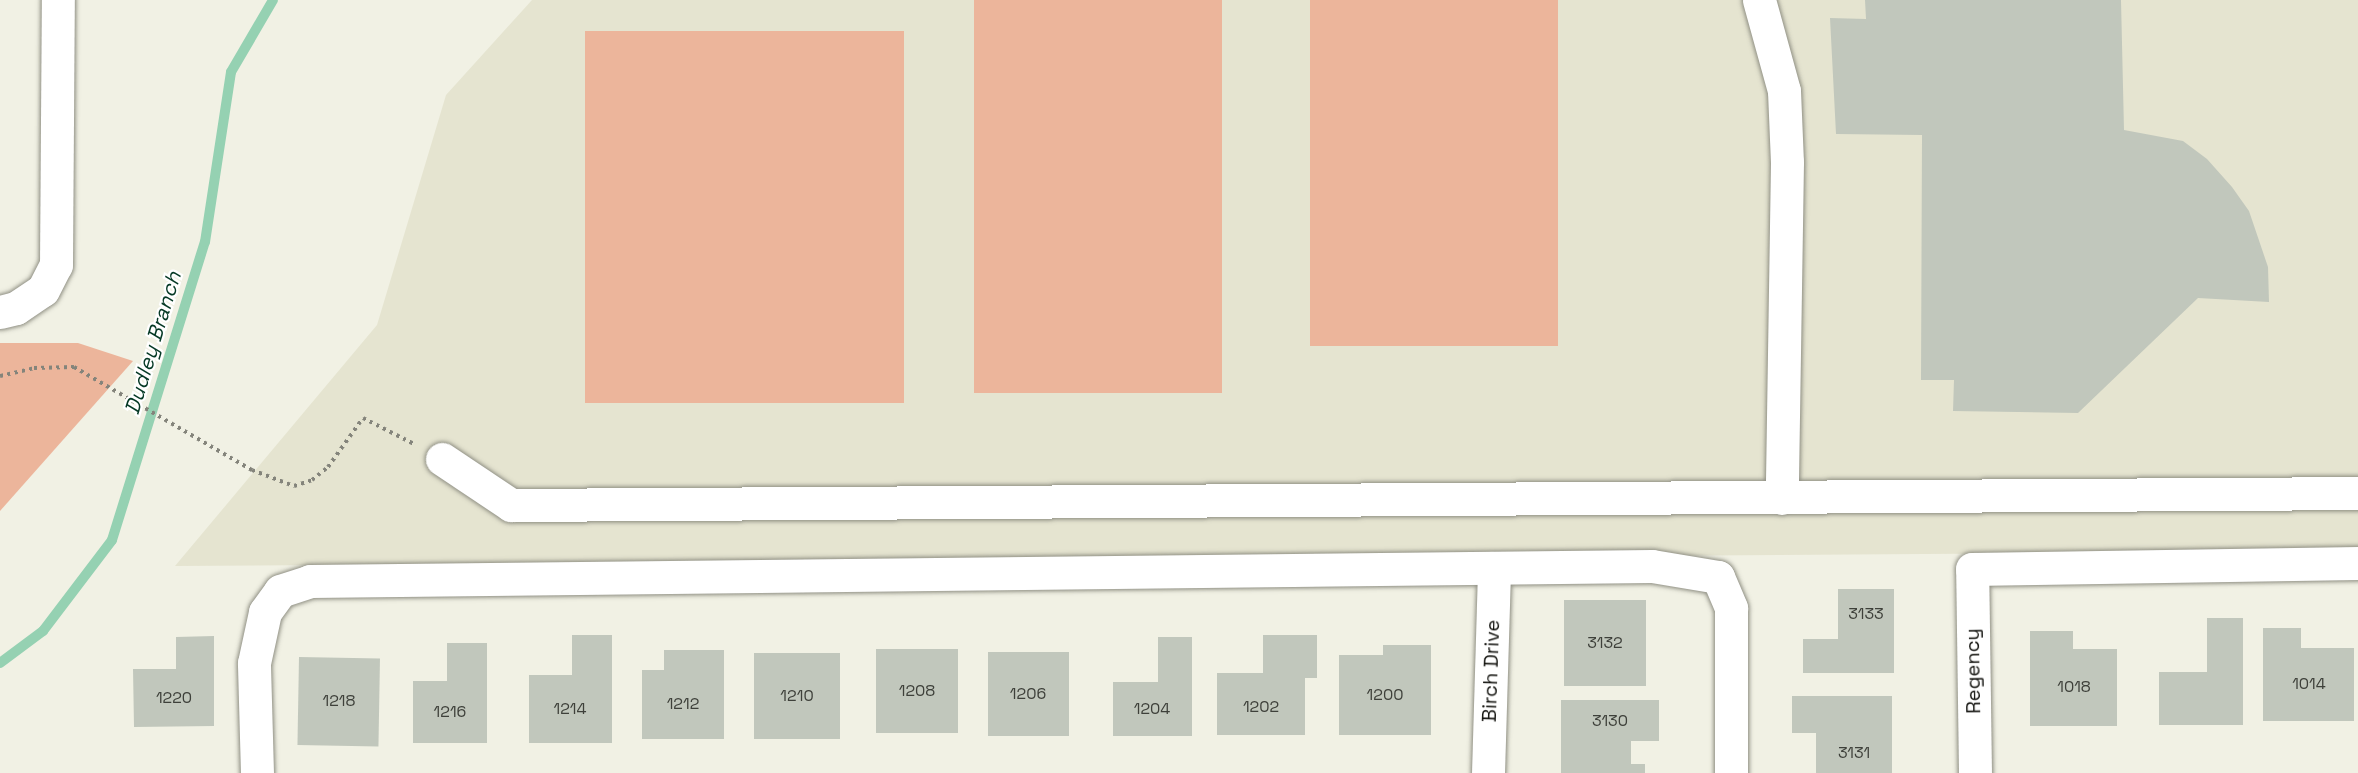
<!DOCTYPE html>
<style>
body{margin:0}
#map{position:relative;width:2358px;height:773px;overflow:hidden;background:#f1f1e4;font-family:"Space Grotesk",sans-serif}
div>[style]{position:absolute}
.built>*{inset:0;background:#e5e4d0}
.green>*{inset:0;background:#ecb59b;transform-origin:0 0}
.stream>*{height:10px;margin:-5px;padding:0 5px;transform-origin:5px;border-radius:5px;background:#95d1b2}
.building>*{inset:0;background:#c1c7bc;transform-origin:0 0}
.path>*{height:4px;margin-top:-2px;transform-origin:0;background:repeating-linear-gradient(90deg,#84847b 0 3px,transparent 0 7.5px)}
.roads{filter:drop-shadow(0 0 2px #909084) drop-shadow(0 0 2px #909084)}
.minor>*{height:33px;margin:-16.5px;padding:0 16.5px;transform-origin:16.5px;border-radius:16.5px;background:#fff}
span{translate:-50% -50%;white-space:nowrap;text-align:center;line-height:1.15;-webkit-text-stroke:4.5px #fff;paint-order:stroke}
.number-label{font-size:16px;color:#3e403a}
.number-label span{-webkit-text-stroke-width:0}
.street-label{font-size:20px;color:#13130f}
.water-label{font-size:21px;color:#053925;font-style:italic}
</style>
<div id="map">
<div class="built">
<i style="clip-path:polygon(532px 0,2358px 0,2358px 551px,175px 566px,377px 325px,446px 95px)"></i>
</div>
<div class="green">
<i style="left:974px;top:0;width:248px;height:393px"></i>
<i style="left:1310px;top:0;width:248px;height:346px"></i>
<i style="left:904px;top:31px;width:372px;height:319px;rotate:90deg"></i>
<i style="clip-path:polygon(0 343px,78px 343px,133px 361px,0 511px)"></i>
</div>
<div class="stream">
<i style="left:0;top:663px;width:54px;rotate:-36.7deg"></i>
<i style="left:43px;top:631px;width:114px;rotate:-52.8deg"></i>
<i style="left:112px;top:540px;width:312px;rotate:-72.7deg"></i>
<i style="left:205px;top:242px;width:172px;rotate:-81.3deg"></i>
<i style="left:231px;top:72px;width:83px;rotate:-59.7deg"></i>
</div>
<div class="building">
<i style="clip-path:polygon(1865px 0,2121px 0,2124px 130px,2183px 141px,2207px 159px,2232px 187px,2249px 211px,2268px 267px,2269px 302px,2198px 298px,2078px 413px,1953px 411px,1954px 380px,1921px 380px,1922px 135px,1836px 134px,1830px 18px,1866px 19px)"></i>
<i style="clip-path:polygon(1838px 589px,1894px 589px,1894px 673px,1803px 673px,1803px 639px,1838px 639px)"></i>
<i style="left:1564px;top:600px;width:82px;height:86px"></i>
<i style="clip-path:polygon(2207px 618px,2243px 618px,2243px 725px,2159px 725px,2159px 672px,2207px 672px)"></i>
<i style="clip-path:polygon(2263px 628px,2301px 628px,2301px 648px,2354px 648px,2354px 721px,2263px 721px)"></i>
<i style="clip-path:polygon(2030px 631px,2073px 631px,2073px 649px,2117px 649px,2117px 726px,2030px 726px)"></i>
<i style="clip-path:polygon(572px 635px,612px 635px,612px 743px,529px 743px,529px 675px,572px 675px)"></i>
<i style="clip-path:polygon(1263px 635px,1317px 635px,1317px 678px,1305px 678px,1305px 735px,1217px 735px,1217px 673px,1263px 673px)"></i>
<i style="clip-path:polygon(214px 636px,214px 726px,134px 727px,133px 669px,176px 669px,176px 637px)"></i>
<i style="clip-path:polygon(1158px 637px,1192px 637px,1192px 736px,1113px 736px,1113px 682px,1158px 682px)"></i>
<i style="clip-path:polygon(447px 643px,487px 643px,487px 743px,413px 743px,413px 681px,447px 681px)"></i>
<i style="clip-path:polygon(1383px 645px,1431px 645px,1431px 735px,1339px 735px,1339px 655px,1383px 655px)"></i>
<i style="left:876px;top:649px;width:82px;height:84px"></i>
<i style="clip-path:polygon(664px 650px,724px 650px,724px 739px,642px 739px,642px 670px,664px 670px)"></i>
<i style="left:988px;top:652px;width:81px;height:84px"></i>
<i style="left:754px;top:653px;width:86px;height:86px"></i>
<i style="left:299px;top:657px;width:81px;height:88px;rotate:1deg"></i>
<i style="clip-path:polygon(1792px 696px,1892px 696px,1892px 773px,1816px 773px,1816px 733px,1792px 733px)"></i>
<i style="clip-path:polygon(1561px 700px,1659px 700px,1659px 741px,1631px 741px,1631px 764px,1645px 764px,1645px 773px,1561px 773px)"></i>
</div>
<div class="path">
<i style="left:0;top:376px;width:35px;rotate:-13deg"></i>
<i style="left:34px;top:368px;width:40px;rotate:-1.4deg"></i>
<i style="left:74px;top:367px;width:206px;rotate:30.1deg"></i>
<i style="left:252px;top:470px;width:45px;rotate:20.9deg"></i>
<i style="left:294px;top:486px;width:19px;rotate:-18deg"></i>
<i style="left:312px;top:480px;width:21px;rotate:-39deg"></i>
<i style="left:328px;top:467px;width:60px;rotate:-54.5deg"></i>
<i style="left:363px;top:418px;width:57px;rotate:27deg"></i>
</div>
<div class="roads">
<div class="minor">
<i style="left:1759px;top:0;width:94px;rotate:74.6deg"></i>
<i style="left:1784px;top:91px;width:71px;rotate:87.6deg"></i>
<i style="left:1787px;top:162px;width:336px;rotate:90.9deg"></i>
<i style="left:0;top:312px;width:16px;rotate:-14deg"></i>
<i style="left:16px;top:308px;width:32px;rotate:-34deg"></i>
<i style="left:43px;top:290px;width:28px;rotate:-63deg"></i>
<i style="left:56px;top:265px;width:265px;rotate:-89.6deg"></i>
<i style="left:442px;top:459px;width:83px;rotate:33.7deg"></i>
<i style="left:511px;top:505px;width:1847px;rotate:-0.37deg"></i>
<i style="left:257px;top:773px;width:110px;rotate:-91.6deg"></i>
<i style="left:254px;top:663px;width:52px;rotate:-77.8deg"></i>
<i style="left:265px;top:612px;width:26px;rotate:-54deg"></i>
<i style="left:280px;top:591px;width:32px;rotate:-18deg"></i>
<i style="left:310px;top:581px;width:1342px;rotate:-0.64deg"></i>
<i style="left:1652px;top:566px;width:67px;rotate:9.5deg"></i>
<i style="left:1718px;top:577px;width:34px;rotate:67deg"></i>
<i style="left:1731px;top:608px;width:165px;rotate:90deg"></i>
<i style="left:1488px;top:773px;width:205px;rotate:-88.3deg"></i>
<i style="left:1975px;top:773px;width:204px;rotate:-90.8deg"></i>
<i style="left:1972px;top:569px;width:386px;rotate:-0.9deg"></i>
</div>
</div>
<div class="number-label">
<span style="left:1866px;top:614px">3133</span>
<span style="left:1605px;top:643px">3132</span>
<span style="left:2309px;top:684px">1014</span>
<span style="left:2074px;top:687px">1018</span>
<span style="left:917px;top:691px">1208</span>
<span style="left:1028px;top:694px">1206</span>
<span style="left:1385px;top:695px">1200</span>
<span style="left:797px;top:696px">1210</span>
<span style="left:174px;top:698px">1220</span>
<span style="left:339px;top:701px">1218</span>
<span style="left:683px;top:704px">1212</span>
<span style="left:1261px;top:707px">1202</span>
<span style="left:570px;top:709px">1214</span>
<span style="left:1152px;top:709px">1204</span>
<span style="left:450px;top:712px">1216</span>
<span style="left:1610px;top:721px">3130</span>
<span style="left:1854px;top:753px">3131</span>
</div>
<div class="street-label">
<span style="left:1491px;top:671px;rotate:-88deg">Birch Drive</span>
<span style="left:1973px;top:671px;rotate:-91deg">Regency</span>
</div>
<div class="water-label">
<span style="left:153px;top:343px;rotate:-73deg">Dudley Branch</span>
</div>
</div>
